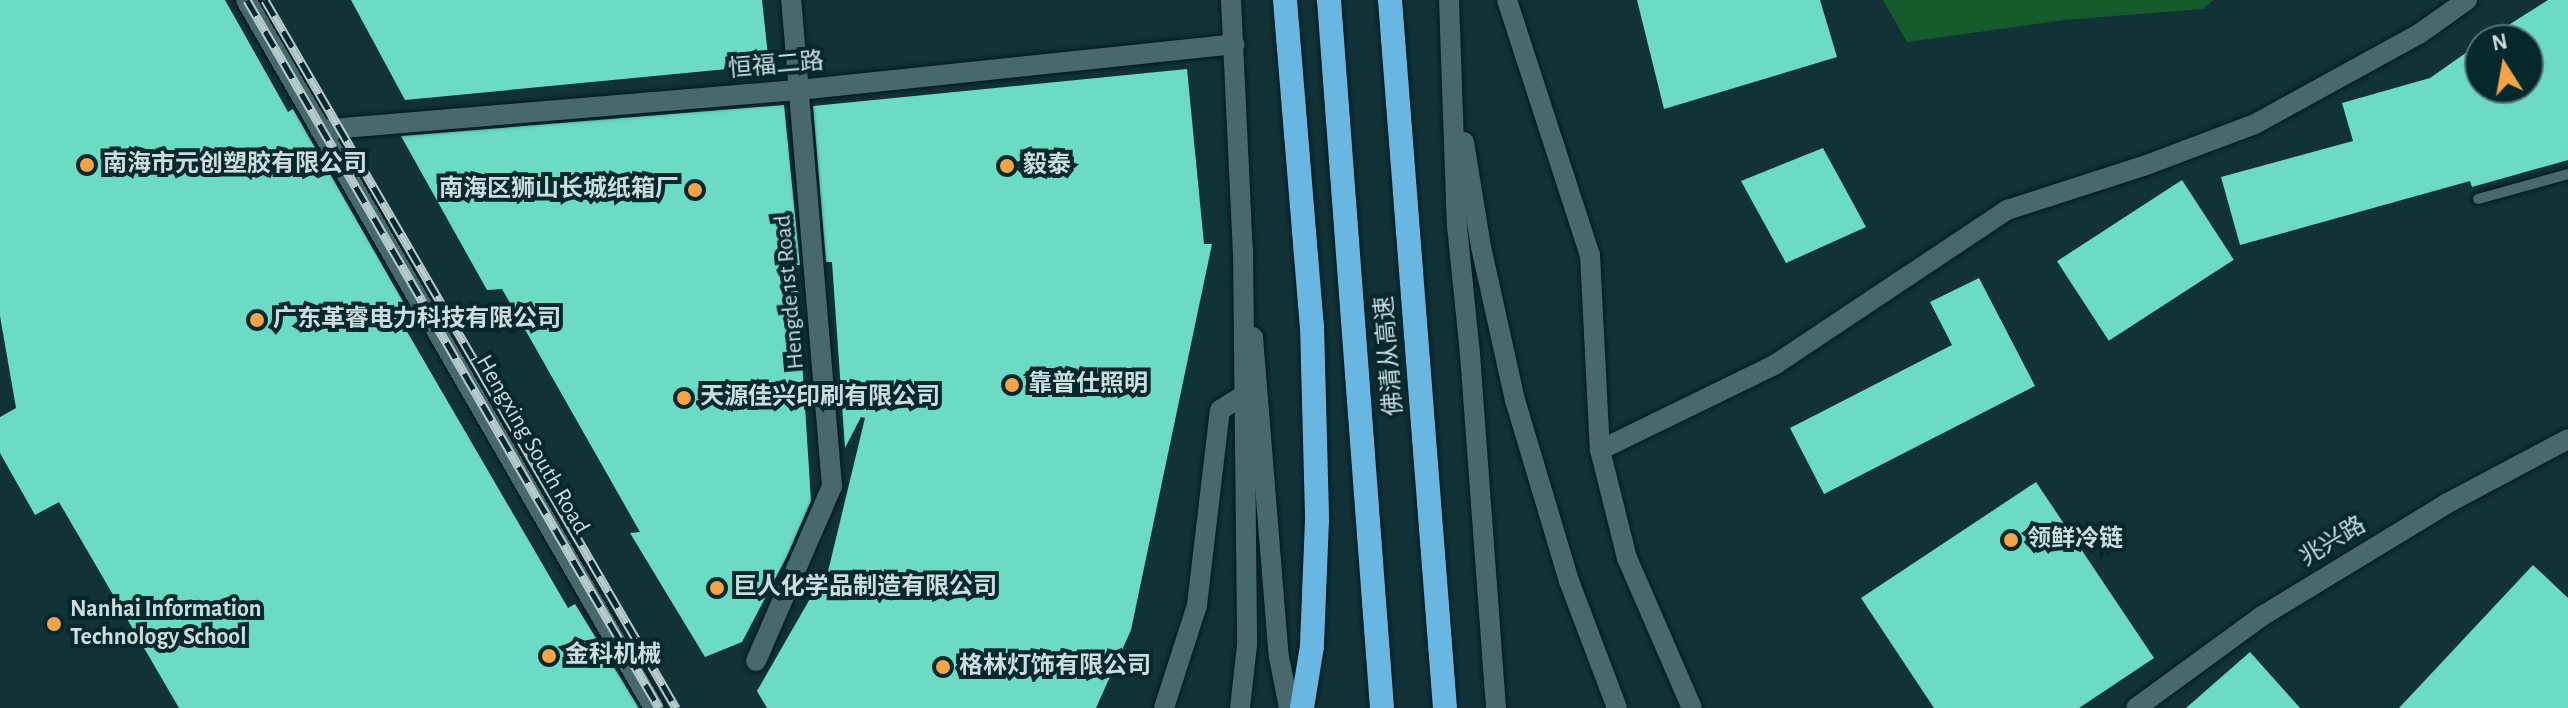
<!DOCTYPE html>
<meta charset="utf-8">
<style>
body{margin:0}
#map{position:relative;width:2568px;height:708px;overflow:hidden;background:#113236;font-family:"Alegreya Sans","Noto Sans SC",sans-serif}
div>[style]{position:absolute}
.green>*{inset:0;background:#155b2c}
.building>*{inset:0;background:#6bdbc4;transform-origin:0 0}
.roads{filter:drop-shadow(0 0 2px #01191c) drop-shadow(0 0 2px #01191c)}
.lane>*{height:10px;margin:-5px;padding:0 5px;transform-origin:5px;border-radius:5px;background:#47686d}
.street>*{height:20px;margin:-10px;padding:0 10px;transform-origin:10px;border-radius:10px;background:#47686d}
.secondary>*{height:20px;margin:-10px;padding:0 10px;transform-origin:10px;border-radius:10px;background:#47686d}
.highway>*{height:24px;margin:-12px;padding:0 12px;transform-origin:12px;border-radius:12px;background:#67b7e2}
.rail>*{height:9px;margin-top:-4.5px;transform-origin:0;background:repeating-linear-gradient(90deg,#05282c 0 18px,#b7cbce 0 36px);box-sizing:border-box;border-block:2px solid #b7cbce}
.dots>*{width:22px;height:22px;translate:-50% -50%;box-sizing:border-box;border:4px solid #05282c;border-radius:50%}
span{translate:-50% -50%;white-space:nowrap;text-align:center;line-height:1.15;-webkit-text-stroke:8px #05282c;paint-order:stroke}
.street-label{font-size:24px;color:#cbdde0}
.poi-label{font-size:24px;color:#cbdde0;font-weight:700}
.left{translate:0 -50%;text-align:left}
.right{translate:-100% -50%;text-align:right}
.north{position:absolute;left:2464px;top:24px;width:80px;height:80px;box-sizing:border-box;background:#05282c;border:2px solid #547074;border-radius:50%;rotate:349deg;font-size:22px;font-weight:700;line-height:32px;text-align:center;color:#cbdde0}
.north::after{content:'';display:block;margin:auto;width:28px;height:36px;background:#f5a346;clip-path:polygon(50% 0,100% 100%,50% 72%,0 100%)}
</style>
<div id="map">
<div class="green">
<i style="clip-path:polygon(1883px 0,2213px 0,2203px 9px,2064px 20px,1907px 42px)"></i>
</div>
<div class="building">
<i style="clip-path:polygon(0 0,225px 0,288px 112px,293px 109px,405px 305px,395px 311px,568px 608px,575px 604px,639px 708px,179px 708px,59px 502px,35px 515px,0 453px,0 417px,16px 408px,0 316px)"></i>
<i style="clip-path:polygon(351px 0,762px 0,769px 65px,405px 100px)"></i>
<i style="clip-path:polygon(1637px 0,1820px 0,1837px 57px,1664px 109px)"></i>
<i style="clip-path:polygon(2548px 0,2568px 0,2568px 160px,2472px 187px,2470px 181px,2240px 245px,2221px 177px,2353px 141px,2342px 103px,2430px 78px,2480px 43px,2480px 88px,2528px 88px,2528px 40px,2485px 40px)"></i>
<i style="clip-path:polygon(1187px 69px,1204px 244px,1212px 244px,1131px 630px,1096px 708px,767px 708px,757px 691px,819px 583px,825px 584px,865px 418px,861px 417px,845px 448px,832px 262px,826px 262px,813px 106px)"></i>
<i style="clip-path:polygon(784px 105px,800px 265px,796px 265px,811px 501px,787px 556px,742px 642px,705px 657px,630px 533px,640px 532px,502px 289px,487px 290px,401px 136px)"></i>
<i style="clip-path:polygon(1823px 148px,1866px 227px,1786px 263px,1741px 181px)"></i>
<i style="left:2182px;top:180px;width:95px;height:149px;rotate:57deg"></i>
<i style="clip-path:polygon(1979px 278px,2035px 386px,1824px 494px,1790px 428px,1952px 345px,1930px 302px)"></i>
<i style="clip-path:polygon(2036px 482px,2154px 658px,2079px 708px,1934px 708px,1861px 598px)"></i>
<i style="clip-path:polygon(2533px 565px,2568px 598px,2568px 708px,2399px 708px)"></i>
<i style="clip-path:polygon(2250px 652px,2300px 708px,2186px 708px)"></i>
</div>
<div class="roads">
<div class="lane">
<i style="left:2478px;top:199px;width:93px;rotate:-15.5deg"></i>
</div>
<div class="street">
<i style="left:246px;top:0;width:817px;rotate:60.05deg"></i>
<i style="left:1507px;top:0;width:268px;rotate:72deg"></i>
<i style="left:1590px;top:255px;width:195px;rotate:87.1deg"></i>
<i style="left:1600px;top:450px;width:111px;rotate:76deg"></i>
<i style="left:1627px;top:558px;width:163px;rotate:66.6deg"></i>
<i style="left:320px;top:130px;width:481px;rotate:-4.8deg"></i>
<i style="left:799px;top:90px;width:438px;rotate:-6deg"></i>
<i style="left:1600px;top:450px;width:196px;rotate:-26deg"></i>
<i style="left:1776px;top:364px;width:278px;rotate:-33.7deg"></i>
<i style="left:2007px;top:210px;width:149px;rotate:-17.9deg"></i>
<i style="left:2149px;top:164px;width:113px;rotate:-20.7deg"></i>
<i style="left:2255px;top:124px;width:187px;rotate:-28.8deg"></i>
<i style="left:2419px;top:34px;width:59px;rotate:-35.3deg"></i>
<i style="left:756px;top:661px;width:191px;rotate:-66.5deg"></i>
<i style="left:832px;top:486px;width:488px;rotate:-94.8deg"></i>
<i style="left:1164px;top:708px;width:108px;rotate:-72.2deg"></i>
<i style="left:1197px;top:605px;width:196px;rotate:-83.3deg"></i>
<i style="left:1220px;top:410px;width:25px;rotate:-32deg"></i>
<i style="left:2136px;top:708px;width:156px;rotate:-36.1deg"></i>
<i style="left:2262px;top:616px;width:215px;rotate:-31.3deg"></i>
<i style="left:2446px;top:504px;width:138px;rotate:-28deg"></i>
</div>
<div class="secondary">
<i style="left:1231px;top:0;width:250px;rotate:87.3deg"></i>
<i style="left:1243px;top:250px;width:395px;rotate:89.4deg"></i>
<i style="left:1247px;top:645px;width:63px;rotate:96.3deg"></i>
<i style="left:1449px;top:0;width:226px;rotate:88deg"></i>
<i style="left:1457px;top:226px;width:129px;rotate:84.2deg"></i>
<i style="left:1470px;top:354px;width:355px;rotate:85.8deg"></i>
<i style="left:1464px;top:142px;width:106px;rotate:80.8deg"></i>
<i style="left:1481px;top:247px;width:157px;rotate:77.5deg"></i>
<i style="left:1515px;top:400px;width:189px;rotate:73.4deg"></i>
<i style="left:1569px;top:581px;width:136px;rotate:69.3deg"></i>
<i style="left:1253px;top:337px;width:321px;rotate:85.4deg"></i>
<i style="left:1279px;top:657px;width:52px;rotate:78.9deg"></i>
</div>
<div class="highway">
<i style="left:1285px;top:0;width:326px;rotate:85.3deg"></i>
<i style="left:1312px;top:325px;width:195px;rotate:88.5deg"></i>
<i style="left:1317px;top:520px;width:126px;rotate:92.3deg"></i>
<i style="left:1312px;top:646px;width:63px;rotate:99.2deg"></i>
<i style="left:1329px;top:0;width:710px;rotate:85.72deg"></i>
<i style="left:1390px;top:0;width:710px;rotate:85.56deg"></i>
</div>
</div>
<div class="rail">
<i style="left:247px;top:0;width:819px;rotate:59.8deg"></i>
<i style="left:265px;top:0;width:819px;rotate:59.86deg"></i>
</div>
<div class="dots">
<i style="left:87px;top:165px;background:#f5a346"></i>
<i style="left:1007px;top:166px;background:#f5a346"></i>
<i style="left:695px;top:190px;background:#f5a346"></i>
<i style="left:257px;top:320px;background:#f5a346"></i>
<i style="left:1012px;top:385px;background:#f5a346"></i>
<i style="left:684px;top:398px;background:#f5a346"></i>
<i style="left:2011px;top:540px;background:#f5a346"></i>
<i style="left:717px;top:588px;background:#f5a346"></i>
<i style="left:54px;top:624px;background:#f5a346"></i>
<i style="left:549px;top:656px;background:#f5a346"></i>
<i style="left:943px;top:667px;background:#f5a346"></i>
</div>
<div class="street-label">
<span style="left:776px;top:66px;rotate:-5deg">恒福二路</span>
<span style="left:790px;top:292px;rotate:-95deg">Hengde 1st Road</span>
<span style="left:1390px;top:356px;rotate:-95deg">佛清从高速</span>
<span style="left:532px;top:445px;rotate:60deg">Hengxing South Road</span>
<span style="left:2333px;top:542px;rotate:-31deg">兆兴路</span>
</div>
<div class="poi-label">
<span class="left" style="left:103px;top:165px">南海市元创塑胶有限公司</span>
<span class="left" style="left:1023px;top:166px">毅泰</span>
<span class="right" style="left:679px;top:190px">南海区狮山长城纸箱厂</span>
<span class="left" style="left:273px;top:320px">广东革睿电力科技有限公司</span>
<span class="left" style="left:1028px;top:385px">靠普仕照明</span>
<span class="left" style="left:700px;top:398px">天源佳兴印刷有限公司</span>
<span class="left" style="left:2027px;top:540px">领鲜冷链</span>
<span class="left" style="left:733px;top:588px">巨人化学品制造有限公司</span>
<span class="left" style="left:70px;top:624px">Nanhai Information<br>Technology School</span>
<span class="left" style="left:565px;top:656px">金科机械</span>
<span class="left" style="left:959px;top:667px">格林灯饰有限公司</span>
</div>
<div class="north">N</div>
</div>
